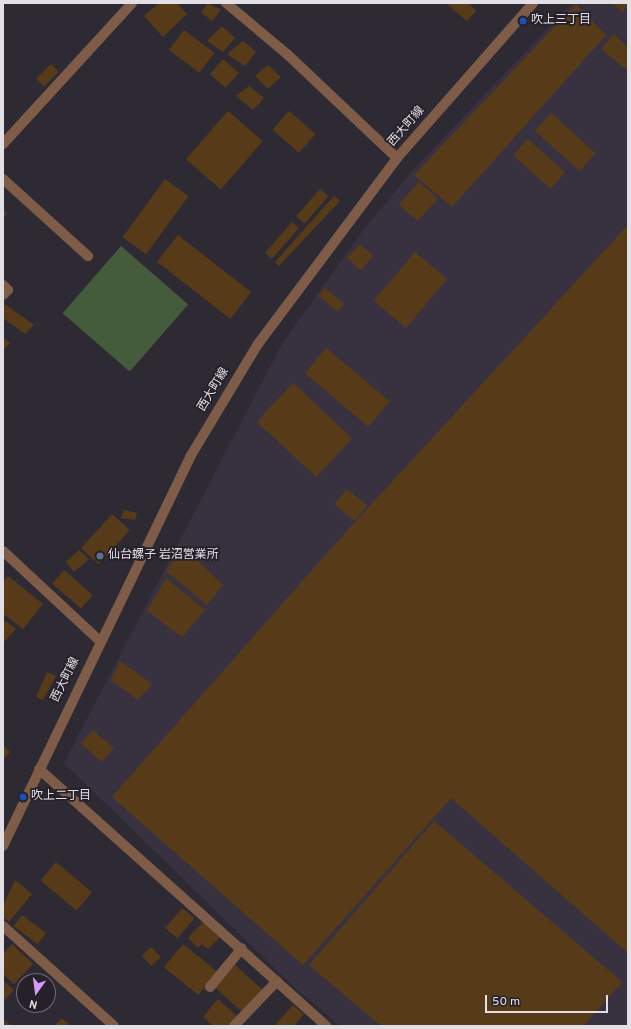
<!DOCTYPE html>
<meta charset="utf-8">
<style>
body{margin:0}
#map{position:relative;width:631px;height:1029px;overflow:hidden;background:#2e2a33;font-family:Overpass,"Noto Sans JP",sans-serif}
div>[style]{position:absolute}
.built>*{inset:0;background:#383240}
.green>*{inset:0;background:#445c3c;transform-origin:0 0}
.building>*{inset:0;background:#573b19;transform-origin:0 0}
.minor>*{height:10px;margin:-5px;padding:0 5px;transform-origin:5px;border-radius:5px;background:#7f5c47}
.dots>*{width:11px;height:11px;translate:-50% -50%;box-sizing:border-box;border:2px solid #252029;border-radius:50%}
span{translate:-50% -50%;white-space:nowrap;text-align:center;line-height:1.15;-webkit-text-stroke:3.5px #252029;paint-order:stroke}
.poi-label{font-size:12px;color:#e2dfe5}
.left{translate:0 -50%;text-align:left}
.street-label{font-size:12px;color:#e2dfe5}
.frame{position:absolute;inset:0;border:4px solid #e2dfe5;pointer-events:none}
.north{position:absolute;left:16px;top:973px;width:40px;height:40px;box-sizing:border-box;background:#252029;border:1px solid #716c74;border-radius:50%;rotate:194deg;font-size:11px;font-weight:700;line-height:16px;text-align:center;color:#e2dfe5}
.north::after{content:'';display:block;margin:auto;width:14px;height:18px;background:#d69bf9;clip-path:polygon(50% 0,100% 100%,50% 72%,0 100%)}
.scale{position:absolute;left:485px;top:995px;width:123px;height:18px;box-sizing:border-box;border:2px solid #e2dfe5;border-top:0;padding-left:5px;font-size:12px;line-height:14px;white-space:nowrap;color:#e2dfe5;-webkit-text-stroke:3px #252029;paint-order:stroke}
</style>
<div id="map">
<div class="built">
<i style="clip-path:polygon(572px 3px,628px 3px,628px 1026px,340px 1026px,291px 984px,64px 763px,282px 344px,364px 229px,413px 170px)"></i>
</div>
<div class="green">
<i style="left:121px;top:246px;width:89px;height:89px;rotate:41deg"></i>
</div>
<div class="building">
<i style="clip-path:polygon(159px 3px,177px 3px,187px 14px,163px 37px,144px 16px)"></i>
<i style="clip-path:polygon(208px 3px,221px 10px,212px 21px,201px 12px)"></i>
<i style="clip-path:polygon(450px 3px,469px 3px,476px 11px,467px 21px,448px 5px)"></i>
<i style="clip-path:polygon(612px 3px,628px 3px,628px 4px,623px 12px)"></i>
<i style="clip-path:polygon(576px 4px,606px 35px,452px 207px,414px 175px)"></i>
<i style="clip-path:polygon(222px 26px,235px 38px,223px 52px,207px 41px)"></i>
<i style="left:184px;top:30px;width:38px;height:25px;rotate:37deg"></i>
<i style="clip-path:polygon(614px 34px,628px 48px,628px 71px,601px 49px)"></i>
<i style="clip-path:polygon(243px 41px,256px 52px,245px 66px,227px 54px)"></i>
<i style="left:223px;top:59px;width:21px;height:20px;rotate:41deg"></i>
<i style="left:51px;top:64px;width:11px;height:21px;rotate:45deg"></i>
<i style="clip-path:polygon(268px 65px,281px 77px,268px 89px,255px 76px)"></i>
<i style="clip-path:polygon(249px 86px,264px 98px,253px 110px,236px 96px)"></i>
<i style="left:228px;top:111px;width:46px;height:64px;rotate:41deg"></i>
<i style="left:289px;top:111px;width:35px;height:25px;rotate:41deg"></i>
<i style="left:551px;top:113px;width:60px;height:24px;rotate:42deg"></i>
<i style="left:528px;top:139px;width:50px;height:22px;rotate:42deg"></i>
<i style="left:165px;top:179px;width:29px;height:72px;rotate:36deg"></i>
<i style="left:419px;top:182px;width:25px;height:30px;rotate:42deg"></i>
<i style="left:320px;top:189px;width:11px;height:36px;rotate:41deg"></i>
<i style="clip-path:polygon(334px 196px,340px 201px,279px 266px,275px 262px)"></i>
<i style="clip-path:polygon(3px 210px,7px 213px,3px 219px)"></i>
<i style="left:292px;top:222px;width:9px;height:41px;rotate:41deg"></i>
<i style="clip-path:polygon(628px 225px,628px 953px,451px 798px,303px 965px,112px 797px,335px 544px)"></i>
<i style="left:178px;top:235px;width:93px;height:34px;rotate:38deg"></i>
<i style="left:360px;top:244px;width:18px;height:19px;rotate:43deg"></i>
<i style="left:415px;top:252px;width:42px;height:64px;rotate:40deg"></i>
<i style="left:325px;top:288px;width:25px;height:10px;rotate:40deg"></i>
<i style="clip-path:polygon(3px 303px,34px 325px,25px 334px,3px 318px)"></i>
<i style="clip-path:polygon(3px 337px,10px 343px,3px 350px)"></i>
<i style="left:326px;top:348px;width:83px;height:33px;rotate:40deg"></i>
<i style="left:293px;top:383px;width:81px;height:53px;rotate:43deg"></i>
<i style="left:347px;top:489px;width:26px;height:20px;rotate:39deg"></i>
<i style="clip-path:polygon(124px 510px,137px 513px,135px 520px,121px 518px)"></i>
<i style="left:112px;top:514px;width:24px;height:46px;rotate:42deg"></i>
<i style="clip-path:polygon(182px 546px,223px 585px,207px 605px,166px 571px)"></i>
<i style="clip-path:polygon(79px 550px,89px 559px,74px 572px,66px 562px)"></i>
<i style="left:64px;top:570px;width:38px;height:18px;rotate:41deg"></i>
<i style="clip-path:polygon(8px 576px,43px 604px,23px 629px,3px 614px,3px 582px)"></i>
<i style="clip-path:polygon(166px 578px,205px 610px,182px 637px,147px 611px)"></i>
<i style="clip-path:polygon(3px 619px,16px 629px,3px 643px)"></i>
<i style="clip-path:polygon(120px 661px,152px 684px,138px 700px,111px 680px)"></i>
<i style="clip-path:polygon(47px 672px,56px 676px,43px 700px,36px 697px)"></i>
<i style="left:93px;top:730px;width:28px;height:18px;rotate:42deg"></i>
<i style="clip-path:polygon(3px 745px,10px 752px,3px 760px)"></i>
<i style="clip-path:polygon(434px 821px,622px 982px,584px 1026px,381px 1026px,309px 965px)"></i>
<i style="left:56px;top:862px;width:47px;height:24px;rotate:40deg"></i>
<i style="clip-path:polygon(15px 880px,32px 894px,9px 922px,3px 917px,3px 905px)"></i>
<i style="left:182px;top:908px;width:16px;height:26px;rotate:40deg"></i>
<i style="left:22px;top:915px;width:30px;height:14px;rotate:37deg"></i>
<i style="clip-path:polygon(204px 921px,220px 937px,208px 949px,202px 944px,198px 948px,188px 938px)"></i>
<i style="clip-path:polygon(12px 944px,33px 964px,14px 984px,3px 974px,3px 954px)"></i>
<i style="left:183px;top:944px;width:44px;height:30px;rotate:39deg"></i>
<i style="left:151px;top:947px;width:14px;height:13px;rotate:45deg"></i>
<i style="left:235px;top:965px;width:38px;height:30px;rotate:42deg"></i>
<i style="clip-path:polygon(3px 981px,14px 990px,3px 1002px)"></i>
<i style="clip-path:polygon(218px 999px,237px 1016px,228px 1026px,213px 1026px,203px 1017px)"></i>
<i style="clip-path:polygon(293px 1005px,304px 1014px,294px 1026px,278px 1026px,276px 1024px)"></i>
<i style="clip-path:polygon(62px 1018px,71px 1026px,54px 1026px)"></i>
<i style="clip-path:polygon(3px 1019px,11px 1026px,3px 1026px)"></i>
</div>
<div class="minor">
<i style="left:226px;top:3px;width:80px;rotate:39.9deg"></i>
<i style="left:287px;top:54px;width:151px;rotate:43.4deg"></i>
<i style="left:3px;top:144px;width:191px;rotate:-47.5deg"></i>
<i style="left:3px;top:179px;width:115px;rotate:42.2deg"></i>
<i style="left:3px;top:285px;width:7px;rotate:45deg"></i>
<i style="left:8px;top:290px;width:7px;rotate:135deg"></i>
<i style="left:3px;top:551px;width:132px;rotate:42.9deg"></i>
<i style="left:39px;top:769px;width:385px;rotate:41.8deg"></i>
<i style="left:3px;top:846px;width:432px;rotate:-64.3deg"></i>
<i style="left:190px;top:457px;width:132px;rotate:-59deg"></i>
<i style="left:258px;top:344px;width:232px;rotate:-53.2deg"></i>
<i style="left:397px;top:158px;width:206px;rotate:-48.7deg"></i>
<i style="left:3px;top:926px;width:149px;rotate:42deg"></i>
<i style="left:210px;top:987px;width:50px;rotate:-50.6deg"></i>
<i style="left:234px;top:1026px;width:62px;rotate:-46.3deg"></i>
</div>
<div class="dots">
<i style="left:523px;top:21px;background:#1a4fb4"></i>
<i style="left:100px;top:556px;background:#5c6f8a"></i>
<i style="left:23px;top:797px;background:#1a4fb4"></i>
</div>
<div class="poi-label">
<span class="left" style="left:531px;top:21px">吹上三丁目</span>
<span class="left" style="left:108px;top:556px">仙台螺子 岩沼営業所</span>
<span class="left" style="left:31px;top:797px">吹上二丁目</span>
</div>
<div class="street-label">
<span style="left:407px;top:127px;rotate:-49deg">西大町線</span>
<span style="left:214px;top:390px;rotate:-59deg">西大町線</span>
<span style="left:66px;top:680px;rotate:-64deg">西大町線</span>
</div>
<div class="frame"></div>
<div class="north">N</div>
<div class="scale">50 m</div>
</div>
